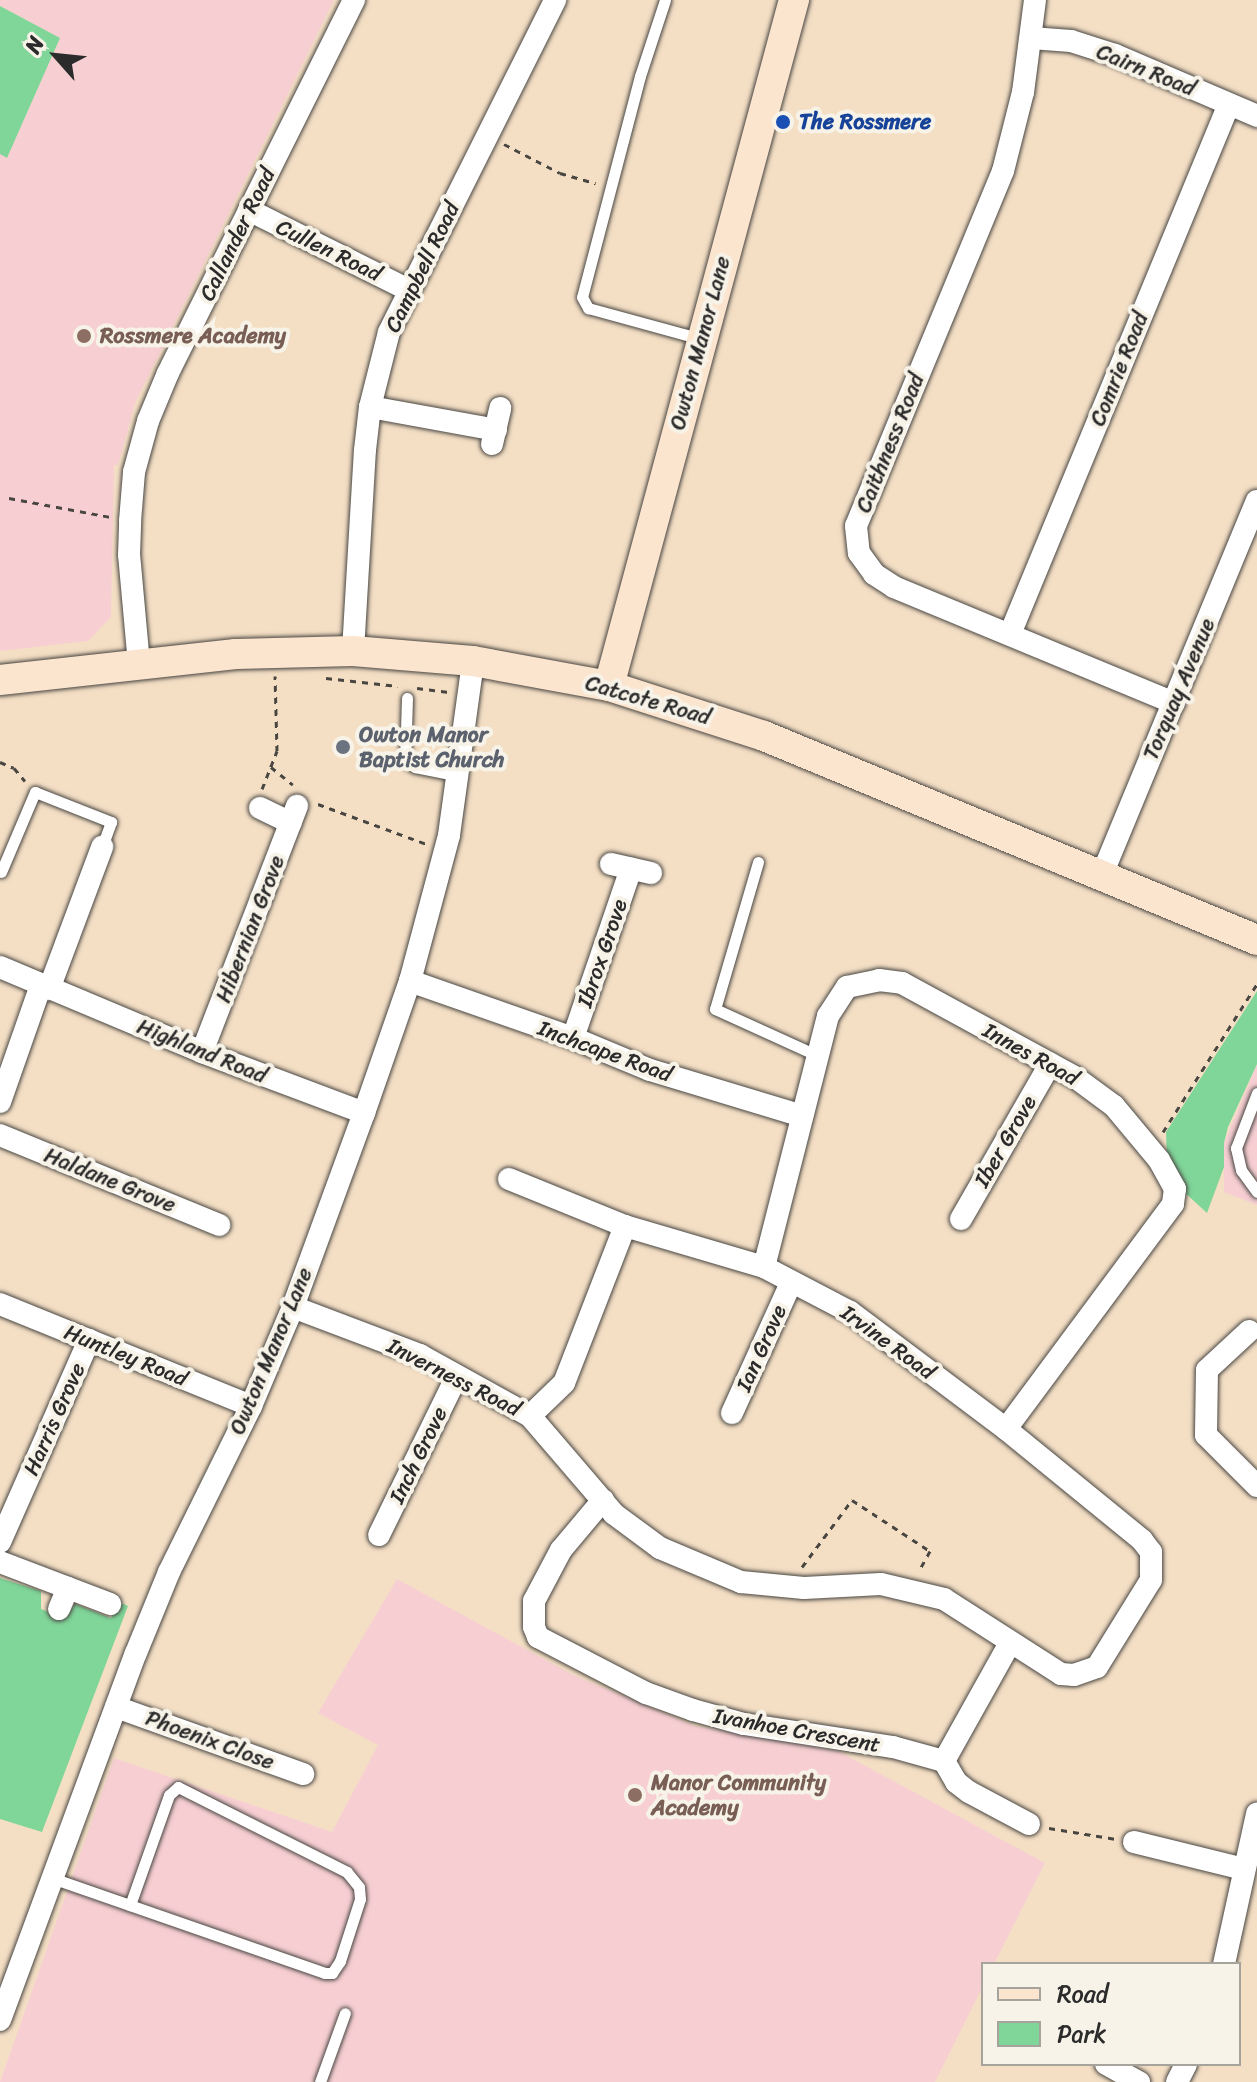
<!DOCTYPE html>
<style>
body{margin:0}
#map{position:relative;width:1257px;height:2082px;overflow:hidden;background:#f4dfc5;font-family:Sriracha,sans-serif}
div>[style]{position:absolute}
.built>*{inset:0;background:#f7cfd3}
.green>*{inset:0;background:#80d599}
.path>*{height:3px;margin-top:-1.5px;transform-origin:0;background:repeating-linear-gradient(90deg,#494642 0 6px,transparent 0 12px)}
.roads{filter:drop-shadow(0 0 2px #494642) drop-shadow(0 0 2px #494642)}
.lane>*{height:11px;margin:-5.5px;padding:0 5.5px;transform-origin:5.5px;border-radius:5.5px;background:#fff}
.street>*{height:22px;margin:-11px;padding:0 11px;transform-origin:11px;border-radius:11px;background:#fff}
.secondary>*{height:30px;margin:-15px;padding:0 15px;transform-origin:15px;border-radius:15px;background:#fce5cf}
.dots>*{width:22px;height:22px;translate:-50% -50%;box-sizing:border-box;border:4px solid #f7f3e8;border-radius:50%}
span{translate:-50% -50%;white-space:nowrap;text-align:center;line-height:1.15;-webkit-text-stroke:8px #f7f3e8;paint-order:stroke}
.street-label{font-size:22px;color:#2b2b2b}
.transit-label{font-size:22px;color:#164399;font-weight:700}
.left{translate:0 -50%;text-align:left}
.education-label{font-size:22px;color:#785e54;font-weight:700}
.worship-label{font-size:22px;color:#5b616d;font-weight:700}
.legend{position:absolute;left:981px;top:1962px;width:260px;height:104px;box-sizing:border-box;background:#f7f3e8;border:2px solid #a5a39c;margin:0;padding:10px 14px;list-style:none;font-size:24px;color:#2b2b2b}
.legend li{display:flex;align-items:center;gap:16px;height:40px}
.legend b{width:40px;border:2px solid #a5a39c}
.north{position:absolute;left:16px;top:16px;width:80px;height:80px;-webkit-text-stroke:6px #f7f3e8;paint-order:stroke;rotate:297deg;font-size:22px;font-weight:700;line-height:32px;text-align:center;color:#2b2b2b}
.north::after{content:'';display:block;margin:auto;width:28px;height:36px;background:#2b2b2b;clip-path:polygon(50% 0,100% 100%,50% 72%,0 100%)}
</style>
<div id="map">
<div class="built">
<i style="clip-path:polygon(0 0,334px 0,135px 403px,118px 465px,114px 465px,111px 617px,88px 641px,0 651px,0 154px,7px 158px,60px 38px,0 6px)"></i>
<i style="clip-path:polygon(1257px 1064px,1257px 1205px,1224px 1192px,1224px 1143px)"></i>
<i style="clip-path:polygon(397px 1579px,573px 1675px,695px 1726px,838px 1751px,1045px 1863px,994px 1964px,983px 1964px,983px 1986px,935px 2082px,0 2082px,114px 1758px,332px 1832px,378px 1745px,318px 1713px)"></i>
</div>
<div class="green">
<i style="clip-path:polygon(0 6px,60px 38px,7px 158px,0 154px)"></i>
<i style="clip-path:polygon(1257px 991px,1257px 1064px,1228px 1127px,1224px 1143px,1224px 1167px,1207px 1213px,1183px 1191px,1167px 1158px,1166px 1132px)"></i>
<i style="clip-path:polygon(0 1578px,41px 1591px,41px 1609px,65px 1618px,75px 1604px,111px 1618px,119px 1602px,128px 1606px,42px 1832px,0 1819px)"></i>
</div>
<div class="path">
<i style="left:504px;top:144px;width:63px;rotate:27.4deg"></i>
<i style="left:560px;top:173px;width:37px;rotate:16deg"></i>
<i style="left:9px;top:498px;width:104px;rotate:10.6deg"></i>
<i style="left:326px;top:678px;width:72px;rotate:6.3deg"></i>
<i style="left:417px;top:688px;width:32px;rotate:7deg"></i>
<i style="left:0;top:762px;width:15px;rotate:23deg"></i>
<i style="left:14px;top:768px;width:17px;rotate:50deg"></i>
<i style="left:271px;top:767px;width:28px;rotate:39deg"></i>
<i style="left:262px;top:789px;width:41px;rotate:-68.5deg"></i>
<i style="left:277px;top:751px;width:75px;rotate:-91.5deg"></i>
<i style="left:318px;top:804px;width:116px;rotate:20.2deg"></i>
<i style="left:1163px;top:1132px;width:175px;rotate:-57.6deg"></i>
<i style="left:802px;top:1567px;width:84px;rotate:-53.3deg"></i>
<i style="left:852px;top:1500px;width:93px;rotate:33.2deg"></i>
<i style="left:930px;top:1551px;width:23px;rotate:119deg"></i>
<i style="left:1049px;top:1828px;width:68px;rotate:9.3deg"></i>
</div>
<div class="roads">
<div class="lane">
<i style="left:665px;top:0;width:80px;rotate:108.2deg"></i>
<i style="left:640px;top:76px;width:228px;rotate:104.7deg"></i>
<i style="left:582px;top:297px;width:13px;rotate:61deg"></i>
<i style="left:588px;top:308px;width:117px;rotate:15.3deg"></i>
<i style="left:407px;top:698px;width:63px;rotate:91.8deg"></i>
<i style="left:405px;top:761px;width:12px;rotate:31deg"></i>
<i style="left:415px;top:767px;width:41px;rotate:11.3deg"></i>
<i style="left:758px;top:862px;width:153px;rotate:106.3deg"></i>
<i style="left:715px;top:1009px;width:113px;rotate:24.5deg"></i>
<i style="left:1px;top:872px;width:87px;rotate:-67deg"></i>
<i style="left:35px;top:792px;width:82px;rotate:21.5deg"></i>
<i style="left:111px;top:822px;width:27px;rotate:110deg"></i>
<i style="left:1257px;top:1093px;width:59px;rotate:110.9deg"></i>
<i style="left:1236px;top:1148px;width:23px;rotate:77deg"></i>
<i style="left:1241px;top:1170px;width:27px;rotate:54deg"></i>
<i style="left:52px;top:1878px;width:289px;rotate:19.2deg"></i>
<i style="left:325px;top:1973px;width:7px"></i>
<i style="left:332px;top:1973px;width:14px;rotate:-56deg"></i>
<i style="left:340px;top:1961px;width:65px;rotate:-72.1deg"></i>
<i style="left:360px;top:1899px;width:12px;rotate:-95deg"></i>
<i style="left:359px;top:1887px;width:19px;rotate:-129deg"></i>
<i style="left:347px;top:1872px;width:189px;rotate:-153.3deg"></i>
<i style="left:178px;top:1787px;width:12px;rotate:138deg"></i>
<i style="left:169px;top:1795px;width:117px;rotate:109.5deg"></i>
<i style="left:320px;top:2082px;width:73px;rotate:-70.1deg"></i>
</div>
<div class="street">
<i style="left:1035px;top:0;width:93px;rotate:97.4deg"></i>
<i style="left:1023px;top:92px;width:81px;rotate:104.2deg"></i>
<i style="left:1003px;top:171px;width:384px;rotate:112.5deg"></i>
<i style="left:856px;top:526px;width:27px;rotate:84deg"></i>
<i style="left:859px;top:553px;width:26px;rotate:54deg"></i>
<i style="left:874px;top:574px;width:24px;rotate:33deg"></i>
<i style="left:894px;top:587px;width:303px;rotate:22.5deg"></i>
<i style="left:1031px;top:38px;width:40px;rotate:4.3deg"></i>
<i style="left:1071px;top:41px;width:46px;rotate:17.7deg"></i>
<i style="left:1115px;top:55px;width:155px;rotate:23.2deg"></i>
<i style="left:249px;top:210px;width:179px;rotate:26.6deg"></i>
<i style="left:370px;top:407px;width:128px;rotate:10.3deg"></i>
<i style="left:492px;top:444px;width:37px;rotate:-77deg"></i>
<i style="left:1010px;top:634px;width:573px;rotate:-67.55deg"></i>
<i style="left:353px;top:651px;width:201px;rotate:-86.6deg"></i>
<i style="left:365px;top:450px;width:43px;rotate:-83.4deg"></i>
<i style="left:370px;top:407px;width:77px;rotate:-75.8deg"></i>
<i style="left:389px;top:332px;width:371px;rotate:-63.4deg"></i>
<i style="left:139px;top:664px;width:109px;rotate:-95.2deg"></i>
<i style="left:129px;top:555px;width:34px;rotate:-88deg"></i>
<i style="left:130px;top:521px;width:49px;rotate:-85.3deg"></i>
<i style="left:134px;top:472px;width:53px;rotate:-74.6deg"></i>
<i style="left:148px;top:421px;width:52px;rotate:-67.4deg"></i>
<i style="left:168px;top:373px;width:417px;rotate:-63.5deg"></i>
<i style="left:260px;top:808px;width:34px;rotate:26deg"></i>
<i style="left:611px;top:864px;width:41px;rotate:12.7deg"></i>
<i style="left:1101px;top:877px;width:407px;rotate:-67.5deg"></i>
<i style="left:0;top:967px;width:219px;rotate:22.8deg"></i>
<i style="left:202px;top:1052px;width:173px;rotate:20.6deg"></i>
<i style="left:410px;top:981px;width:173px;rotate:19.3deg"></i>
<i style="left:573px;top:1038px;width:83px;rotate:22.6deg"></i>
<i style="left:650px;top:1070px;width:159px;rotate:16.8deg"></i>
<i style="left:49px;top:989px;width:152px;rotate:-69.5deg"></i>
<i style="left:573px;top:1038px;width:179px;rotate:-71.1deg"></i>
<i style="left:202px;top:1052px;width:264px;rotate:-68.9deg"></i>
<i style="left:0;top:1102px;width:124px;rotate:-70.7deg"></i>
<i style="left:0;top:1135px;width:237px;rotate:22.3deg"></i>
<i style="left:509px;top:1179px;width:125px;rotate:22.1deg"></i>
<i style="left:961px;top:1219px;width:179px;rotate:-60.1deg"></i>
<i style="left:764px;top:1267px;width:259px;rotate:-75.7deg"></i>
<i style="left:828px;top:1016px;width:35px;rotate:-57deg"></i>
<i style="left:847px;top:987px;width:33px;rotate:-12deg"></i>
<i style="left:879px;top:980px;width:23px;rotate:7deg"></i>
<i style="left:902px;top:983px;width:198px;rotate:28.6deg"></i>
<i style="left:1076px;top:1078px;width:47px;rotate:36.4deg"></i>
<i style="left:1114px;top:1106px;width:70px;rotate:50.2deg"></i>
<i style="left:1159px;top:1160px;width:33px;rotate:61deg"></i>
<i style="left:1175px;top:1189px;width:15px;rotate:98deg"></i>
<i style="left:1173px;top:1204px;width:280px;rotate:126.6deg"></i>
<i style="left:0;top:1304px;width:271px;rotate:22.1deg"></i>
<i style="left:293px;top:1307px;width:136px;rotate:20.7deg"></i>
<i style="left:420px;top:1355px;width:126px;rotate:29deg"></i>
<i style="left:530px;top:1416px;width:129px;rotate:49.4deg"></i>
<i style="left:614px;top:1514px;width:57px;rotate:36.5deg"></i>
<i style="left:660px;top:1548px;width:88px;rotate:22.8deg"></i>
<i style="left:741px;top:1582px;width:63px;rotate:5.4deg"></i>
<i style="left:804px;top:1588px;width:77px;rotate:-3deg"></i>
<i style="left:881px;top:1584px;width:65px;rotate:13.4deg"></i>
<i style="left:944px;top:1599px;width:139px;rotate:32.7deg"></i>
<i style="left:1061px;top:1674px;width:13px;rotate:4deg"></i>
<i style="left:1074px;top:1675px;width:24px;rotate:-19deg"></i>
<i style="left:1097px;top:1667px;width:102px;rotate:-58.2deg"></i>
<i style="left:1151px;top:1580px;width:28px;rotate:-90deg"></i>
<i style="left:1151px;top:1552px;width:15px;rotate:-127deg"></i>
<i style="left:1142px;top:1540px;width:176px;rotate:-140.8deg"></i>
<i style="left:1006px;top:1429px;width:195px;rotate:-143.1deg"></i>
<i style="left:850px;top:1312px;width:97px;rotate:-152.4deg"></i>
<i style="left:764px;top:1267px;width:145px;rotate:-163.6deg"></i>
<i style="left:625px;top:1226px;width:168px;rotate:111.2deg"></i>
<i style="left:564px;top:1383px;width:47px;rotate:135.9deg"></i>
<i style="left:1249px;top:1331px;width:57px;rotate:137.1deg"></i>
<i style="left:1207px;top:1370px;width:65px;rotate:90.9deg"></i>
<i style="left:1206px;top:1435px;width:72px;rotate:45deg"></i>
<i style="left:732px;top:1413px;width:143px;rotate:-65.6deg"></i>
<i style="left:603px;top:1500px;width:65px;rotate:130deg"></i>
<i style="left:561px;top:1550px;width:58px;rotate:117.9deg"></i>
<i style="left:534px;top:1601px;width:26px;rotate:90deg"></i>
<i style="left:534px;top:1627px;width:11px;rotate:68deg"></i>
<i style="left:538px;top:1637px;width:122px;rotate:27.4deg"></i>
<i style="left:646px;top:1693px;width:50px;rotate:19.9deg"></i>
<i style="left:693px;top:1710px;width:53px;rotate:15.4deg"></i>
<i style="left:744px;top:1724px;width:151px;rotate:8.8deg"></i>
<i style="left:893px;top:1747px;width:53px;rotate:15.4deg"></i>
<i style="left:944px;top:1761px;width:135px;rotate:-60.8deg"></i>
<i style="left:379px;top:1535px;width:177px;rotate:-63.9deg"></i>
<i style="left:0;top:1542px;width:221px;rotate:-66.2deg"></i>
<i style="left:0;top:1562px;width:118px;rotate:20.9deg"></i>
<i style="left:59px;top:1609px;width:23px;rotate:-67deg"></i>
<i style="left:116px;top:1707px;width:199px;rotate:19.7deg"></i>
<i style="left:944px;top:1761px;width:24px;rotate:60deg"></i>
<i style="left:956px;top:1782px;width:16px;rotate:38deg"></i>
<i style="left:969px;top:1792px;width:68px;rotate:28.1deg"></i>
<i style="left:1134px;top:1842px;width:113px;rotate:13.8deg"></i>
<i style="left:1224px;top:1964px;width:154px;rotate:-77.6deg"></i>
<i style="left:0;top:2020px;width:391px;rotate:-69.7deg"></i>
<i style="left:136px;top:1653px;width:87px;rotate:-67.8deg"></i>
<i style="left:169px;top:1572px;width:185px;rotate:-63.7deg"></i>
<i style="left:251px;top:1406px;width:108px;rotate:-67deg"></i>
<i style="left:293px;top:1307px;width:207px;rotate:-69.9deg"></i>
<i style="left:364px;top:1113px;width:140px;rotate:-70.8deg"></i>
<i style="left:410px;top:981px;width:151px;rotate:-75deg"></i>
<i style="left:449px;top:835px;width:176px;rotate:-82.1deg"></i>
<i style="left:1106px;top:2064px;width:38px;rotate:29deg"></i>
<i style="left:1177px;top:2082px;width:20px;rotate:-63deg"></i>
</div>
<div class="secondary">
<i style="left:0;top:680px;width:237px;rotate:-6.3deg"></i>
<i style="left:236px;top:654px;width:117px;rotate:-1.5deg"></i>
<i style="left:353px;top:651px;width:120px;rotate:4.8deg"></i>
<i style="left:473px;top:661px;width:138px;rotate:10.4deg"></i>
<i style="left:609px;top:686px;width:163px;rotate:17.9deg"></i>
<i style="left:764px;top:736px;width:534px;rotate:22.48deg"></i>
<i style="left:609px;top:686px;width:711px;rotate:-74.91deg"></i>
</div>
</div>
<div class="dots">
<i style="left:783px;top:122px;background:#1a4fb4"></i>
<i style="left:84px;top:336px;background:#8d6e63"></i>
<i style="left:343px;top:747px;background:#6b7280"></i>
<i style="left:635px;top:1795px;background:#8d6e63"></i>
</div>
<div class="street-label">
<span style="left:1146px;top:70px;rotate:22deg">Cairn Road</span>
<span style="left:237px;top:234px;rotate:-64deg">Callander Road</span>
<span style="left:329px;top:250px;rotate:26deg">Cullen Road</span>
<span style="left:422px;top:267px;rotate:-64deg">Campbell Road</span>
<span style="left:700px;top:343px;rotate:-75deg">Owton Manor Lane</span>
<span style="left:1119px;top:369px;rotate:-68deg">Comrie Road</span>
<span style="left:890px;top:443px;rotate:-68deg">Caithness Road</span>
<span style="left:1179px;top:689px;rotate:-67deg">Torquay Avenue</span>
<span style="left:648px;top:700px;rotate:16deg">Catcote Road</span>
<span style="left:250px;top:929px;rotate:-69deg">Hibernian Grove</span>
<span style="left:602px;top:953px;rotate:-71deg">Ibrox Grove</span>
<span style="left:202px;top:1051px;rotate:22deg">Highland Road</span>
<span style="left:605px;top:1051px;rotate:20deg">Inchcape Road</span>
<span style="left:1031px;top:1054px;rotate:29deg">Innes Road</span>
<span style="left:1005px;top:1141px;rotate:-60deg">Iber Grove</span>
<span style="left:110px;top:1180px;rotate:22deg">Haldane Grove</span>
<span style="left:888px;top:1342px;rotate:36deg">Irvine Road</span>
<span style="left:761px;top:1348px;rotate:-66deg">Ian Grove</span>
<span style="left:271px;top:1351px;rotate:-67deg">Owton Manor Lane</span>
<span style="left:126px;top:1355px;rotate:22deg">Huntley Road</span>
<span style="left:454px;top:1377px;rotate:27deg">Inverness Road</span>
<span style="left:54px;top:1419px;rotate:-66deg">Harris Grove</span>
<span style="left:418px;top:1455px;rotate:-64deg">Inch Grove</span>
<span style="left:797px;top:1730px;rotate:10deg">Ivanhoe Crescent</span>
<span style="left:210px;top:1740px;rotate:20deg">Phoenix Close</span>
</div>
<div class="transit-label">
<span class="left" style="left:799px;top:122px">The Rossmere</span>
</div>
<div class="education-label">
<span class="left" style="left:100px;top:336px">Rossmere Academy</span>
<span class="left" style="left:651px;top:1795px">Manor Community<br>Academy</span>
</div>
<div class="worship-label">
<span class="left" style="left:359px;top:747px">Owton Manor<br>Baptist Church</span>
</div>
<ul class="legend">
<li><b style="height:10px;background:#fce5cf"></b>Road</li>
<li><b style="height:22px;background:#80d599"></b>Park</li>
</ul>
<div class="north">N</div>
</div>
